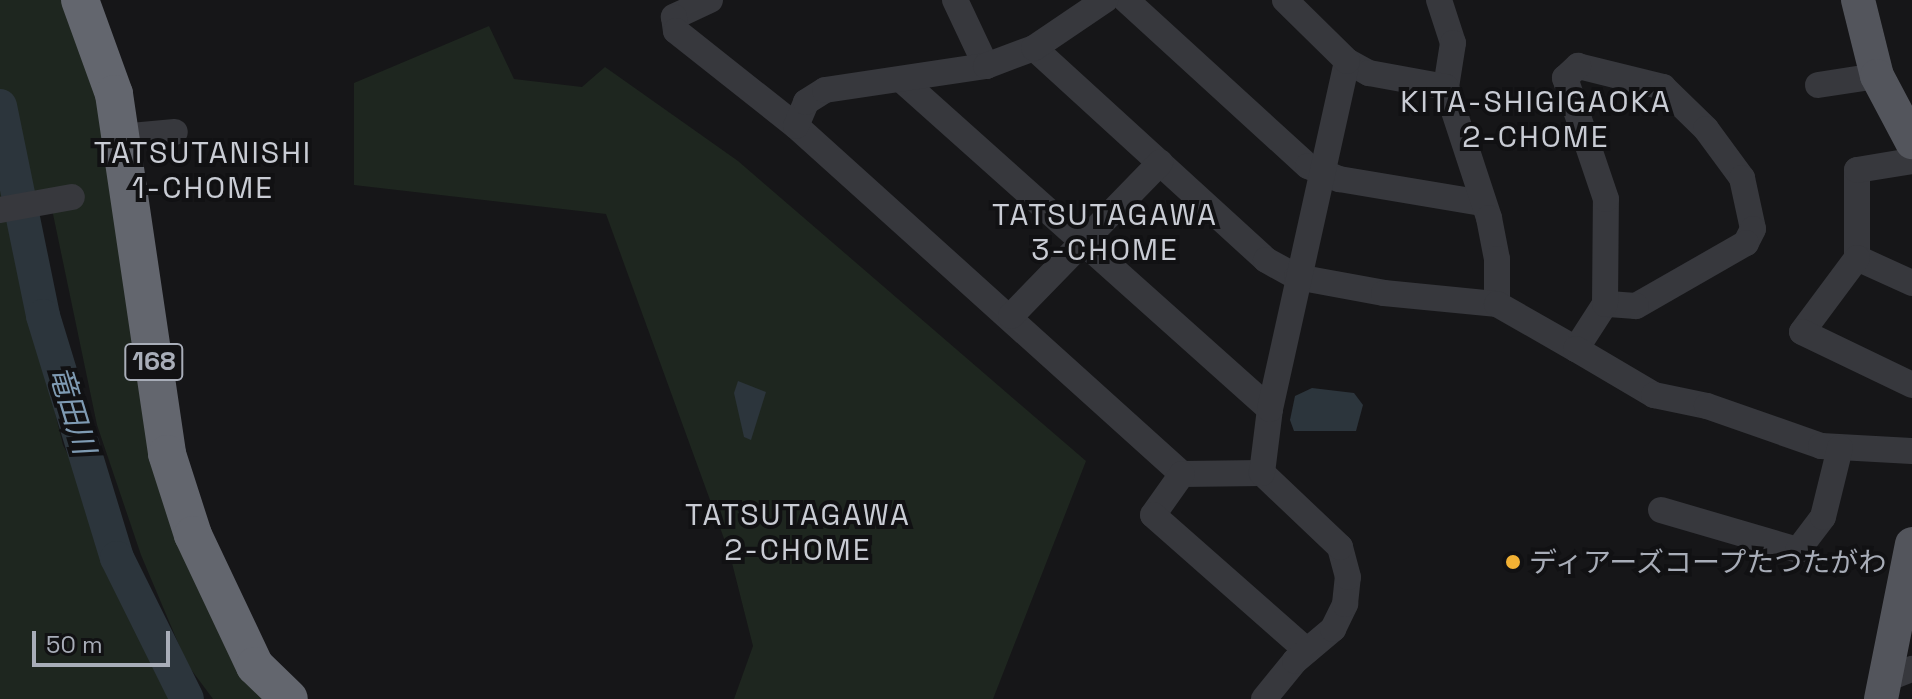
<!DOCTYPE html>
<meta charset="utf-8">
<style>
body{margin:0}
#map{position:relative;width:1912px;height:699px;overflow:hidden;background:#161618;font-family:"Space Grotesk","Noto Sans JP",sans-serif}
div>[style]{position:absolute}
.green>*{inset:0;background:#1e261f}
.water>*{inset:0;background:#2c353c}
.river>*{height:34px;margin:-17px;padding:0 17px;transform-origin:17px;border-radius:17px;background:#2c353c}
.minor>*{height:26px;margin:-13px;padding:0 13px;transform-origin:13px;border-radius:13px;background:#37383d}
.major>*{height:34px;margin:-17px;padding:0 17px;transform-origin:17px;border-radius:17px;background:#53555c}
.highway>*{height:38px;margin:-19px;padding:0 19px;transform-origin:19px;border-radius:19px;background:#63666e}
.dots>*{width:22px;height:22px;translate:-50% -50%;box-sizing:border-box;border:4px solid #111113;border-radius:50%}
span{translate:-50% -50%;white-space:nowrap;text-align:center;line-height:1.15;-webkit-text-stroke:8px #111113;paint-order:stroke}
.shield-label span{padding:2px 6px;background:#111113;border:2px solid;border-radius:6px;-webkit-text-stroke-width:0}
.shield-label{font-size:26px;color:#a8adb8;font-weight:700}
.poi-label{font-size:28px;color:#a8adb8}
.left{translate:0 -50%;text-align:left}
.neighbourhood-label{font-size:30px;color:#c9ccd4;letter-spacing:2px}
.water-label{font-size:30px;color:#7f9bb3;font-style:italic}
.scale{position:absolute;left:32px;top:631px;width:138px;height:36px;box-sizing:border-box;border:4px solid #a8adb8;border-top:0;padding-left:10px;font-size:24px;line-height:28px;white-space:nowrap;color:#a8adb8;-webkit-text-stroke:6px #111113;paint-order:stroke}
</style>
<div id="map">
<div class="green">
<i style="clip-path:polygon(0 0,67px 0,98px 73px,150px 418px,269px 699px,213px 699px,187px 664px,141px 555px,97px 425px,48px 190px,7px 219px,63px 445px,99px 515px,178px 699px,0 699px)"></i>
<i style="clip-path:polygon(489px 26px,514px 79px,582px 87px,605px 67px,738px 161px,1086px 461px,993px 699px,734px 699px,753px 646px,730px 555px,606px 214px,354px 185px,354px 83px)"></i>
</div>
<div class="water">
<i style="clip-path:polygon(738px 381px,766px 392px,751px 440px,744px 437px,734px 393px)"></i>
<i style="clip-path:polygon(1312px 388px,1354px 393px,1363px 405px,1356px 431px,1294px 431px,1290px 420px,1295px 396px)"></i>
</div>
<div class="river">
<i style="left:0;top:106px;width:214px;rotate:78.4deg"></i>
<i style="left:43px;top:316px;width:253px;rotate:73deg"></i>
<i style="left:117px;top:558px;width:157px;rotate:63.6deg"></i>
</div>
<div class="minor">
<i style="left:710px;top:0;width:40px;rotate:155deg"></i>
<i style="left:674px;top:17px;width:14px;rotate:82deg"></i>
<i style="left:676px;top:31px;width:153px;rotate:38.4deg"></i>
<i style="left:796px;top:126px;width:520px;rotate:42.04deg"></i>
<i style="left:1182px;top:474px;width:80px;rotate:-0.7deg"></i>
<i style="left:955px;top:0;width:73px;rotate:64.8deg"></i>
<i style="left:1126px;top:0;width:246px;rotate:42.4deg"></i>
<i style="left:1308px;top:166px;width:34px;rotate:23deg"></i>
<i style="left:1339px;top:179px;width:146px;rotate:9.5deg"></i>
<i style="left:1439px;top:0;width:45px;rotate:72deg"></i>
<i style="left:1453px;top:43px;width:45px;rotate:99deg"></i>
<i style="left:1446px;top:87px;width:138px;rotate:71.8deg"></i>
<i style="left:1489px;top:218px;width:42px;rotate:79deg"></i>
<i style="left:1497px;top:259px;width:45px;rotate:90deg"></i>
<i style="left:1034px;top:48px;width:314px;rotate:42.4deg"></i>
<i style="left:1266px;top:260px;width:35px;rotate:29deg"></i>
<i style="left:1297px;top:277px;width:88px;rotate:10.4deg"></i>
<i style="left:1384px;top:293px;width:114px;rotate:5.6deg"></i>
<i style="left:1497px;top:304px;width:91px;rotate:29.7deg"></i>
<i style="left:1576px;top:349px;width:54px;rotate:-57.2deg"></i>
<i style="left:1347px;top:61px;width:25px;rotate:29deg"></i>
<i style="left:1369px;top:73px;width:78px;rotate:10.3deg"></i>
<i style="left:1578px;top:66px;width:88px;rotate:13.9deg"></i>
<i style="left:1663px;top:87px;width:60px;rotate:44.3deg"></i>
<i style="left:1706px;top:129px;width:61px;rotate:53.7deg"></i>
<i style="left:1742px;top:178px;width:52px;rotate:77.8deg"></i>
<i style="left:1753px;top:229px;width:16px;rotate:117deg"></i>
<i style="left:1746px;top:243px;width:127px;rotate:150.2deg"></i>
<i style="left:1636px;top:306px;width:31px;rotate:-176deg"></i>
<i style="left:1605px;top:304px;width:105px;rotate:-89.5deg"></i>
<i style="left:1606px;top:199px;width:128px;rotate:-108.7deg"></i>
<i style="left:1565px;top:78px;width:18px;rotate:-43deg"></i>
<i style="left:904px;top:82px;width:491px;rotate:41.8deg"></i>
<i style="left:1818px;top:85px;width:60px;rotate:-8.7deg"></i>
<i style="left:796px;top:126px;width:26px;rotate:-67deg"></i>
<i style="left:806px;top:102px;width:22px;rotate:-32deg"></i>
<i style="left:825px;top:90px;width:163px;rotate:-8.5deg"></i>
<i style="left:986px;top:66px;width:51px;rotate:-20.6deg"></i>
<i style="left:1034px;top:48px;width:86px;rotate:-34.1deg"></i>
<i style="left:120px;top:137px;width:55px;rotate:-5.2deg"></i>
<i style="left:0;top:210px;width:73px;rotate:-10.2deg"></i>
<i style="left:1857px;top:258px;width:88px;rotate:-90deg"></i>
<i style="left:1857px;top:170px;width:56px;rotate:-9.3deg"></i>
<i style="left:1912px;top:283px;width:60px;rotate:-155.6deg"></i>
<i style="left:1857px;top:258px;width:92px;rotate:126.6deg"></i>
<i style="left:1802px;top:332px;width:122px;rotate:25.7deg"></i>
<i style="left:1011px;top:316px;width:214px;rotate:-45.8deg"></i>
<i style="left:1576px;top:349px;width:91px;rotate:30.5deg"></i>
<i style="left:1654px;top:395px;width:54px;rotate:11.7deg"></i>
<i style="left:1707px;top:406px;width:121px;rotate:19.3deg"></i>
<i style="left:1821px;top:446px;width:91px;rotate:3.1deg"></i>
<i style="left:1182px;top:474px;width:50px;rotate:125.3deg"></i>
<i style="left:1153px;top:515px;width:205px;rotate:41.4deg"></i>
<i style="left:1661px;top:510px;width:143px;rotate:16.3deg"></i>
<i style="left:1798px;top:550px;width:41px;rotate:-52.9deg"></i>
<i style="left:1823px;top:517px;width:71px;rotate:-76.2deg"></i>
<i style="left:1883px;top:680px;width:31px;rotate:-21deg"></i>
<i style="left:1264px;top:699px;width:49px;rotate:-50.8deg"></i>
<i style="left:1295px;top:661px;width:50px;rotate:-40.1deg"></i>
<i style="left:1333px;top:629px;width:28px;rotate:-64deg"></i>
<i style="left:1345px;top:604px;width:27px;rotate:-84deg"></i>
<i style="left:1348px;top:577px;width:31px;rotate:-105deg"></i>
<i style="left:1340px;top:547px;width:108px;rotate:-136.5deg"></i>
<i style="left:1262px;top:473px;width:64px;rotate:-82.9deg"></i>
<i style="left:1270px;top:409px;width:356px;rotate:-77.5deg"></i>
<i style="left:1347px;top:61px;width:87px;rotate:-135.5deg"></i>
</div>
<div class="major">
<i style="left:1858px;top:0;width:78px;rotate:76deg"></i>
<i style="left:1877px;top:76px;width:75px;rotate:62.1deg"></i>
<i style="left:1881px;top:699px;width:158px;rotate:-78.7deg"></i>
</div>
<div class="highway">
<i style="left:80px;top:0;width:100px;rotate:70.1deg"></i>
<i style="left:114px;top:94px;width:364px;rotate:81.6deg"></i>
<i style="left:167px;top:454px;width:85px;rotate:72.2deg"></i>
<i style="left:193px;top:535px;width:145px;rotate:64.7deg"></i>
<i style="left:255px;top:666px;width:47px;rotate:44.1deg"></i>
</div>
<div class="dots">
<i style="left:1513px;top:562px;background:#f2b134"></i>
</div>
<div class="shield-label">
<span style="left:154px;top:362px">168</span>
</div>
<div class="poi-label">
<span class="left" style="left:1529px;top:562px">ディアーズコープたつたがわ</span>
</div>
<div class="neighbourhood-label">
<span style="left:1536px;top:119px">KITA-SHIGIGAOKA<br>2-CHOME</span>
<span style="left:203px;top:170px">TATSUTANISHI<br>1-CHOME</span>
<span style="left:1105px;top:232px">TATSUTAGAWA<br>3-CHOME</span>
<span style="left:798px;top:532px">TATSUTAGAWA<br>2-CHOME</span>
</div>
<div class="water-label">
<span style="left:72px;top:410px;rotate:73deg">竜田川</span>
</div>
<div class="scale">50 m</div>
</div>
